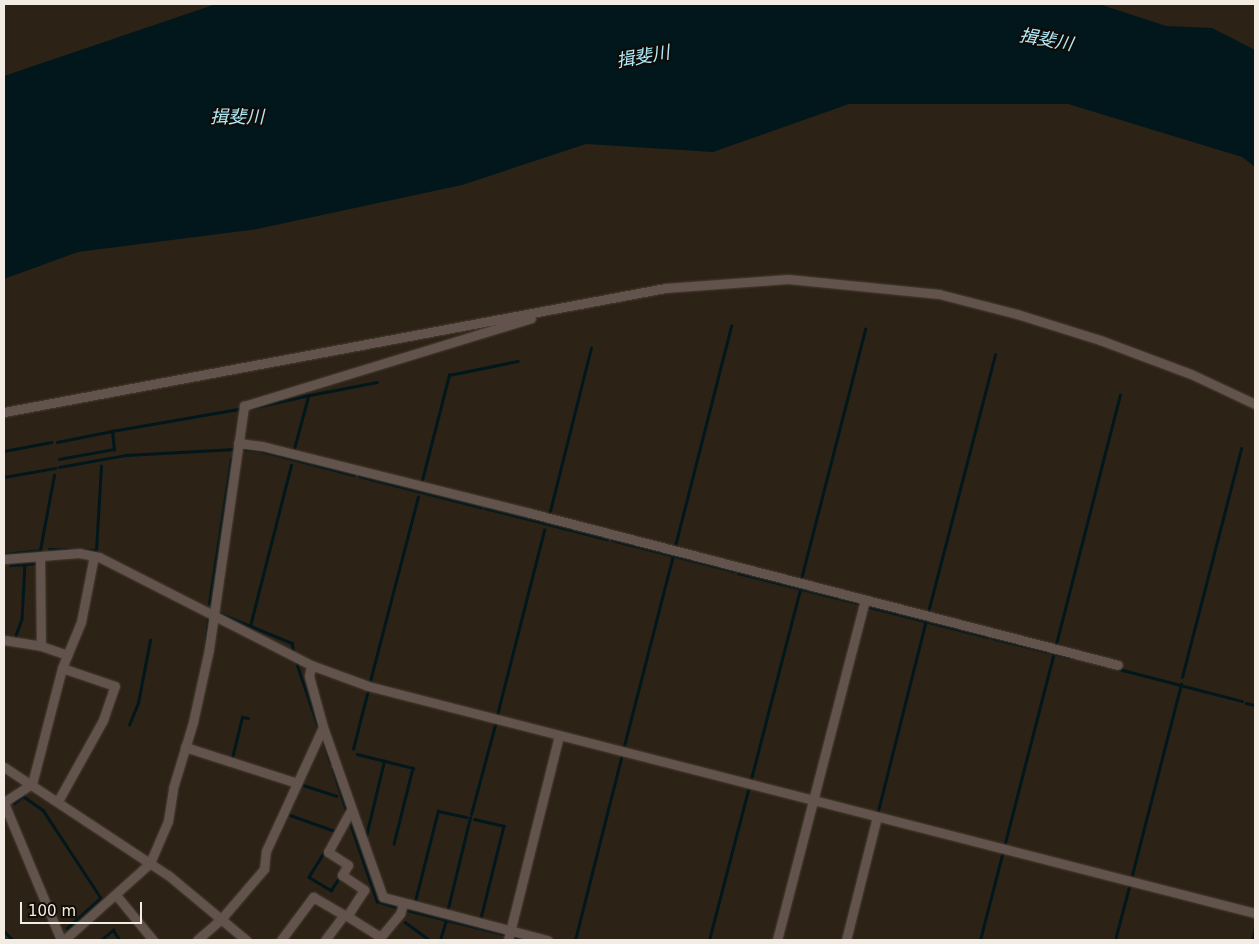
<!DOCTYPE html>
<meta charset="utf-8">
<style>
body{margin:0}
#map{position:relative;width:1259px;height:944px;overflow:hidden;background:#2d2216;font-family:"DejaVu Sans","Noto Sans JP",sans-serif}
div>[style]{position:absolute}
.water>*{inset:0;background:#02171c}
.stream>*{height:2.5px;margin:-1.25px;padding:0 1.25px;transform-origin:1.25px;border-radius:1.25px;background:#02171c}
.roads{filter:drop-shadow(0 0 1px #493e33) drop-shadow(0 0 1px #493e33)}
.minor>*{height:9px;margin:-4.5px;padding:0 4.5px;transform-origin:4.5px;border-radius:4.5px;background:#62534d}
span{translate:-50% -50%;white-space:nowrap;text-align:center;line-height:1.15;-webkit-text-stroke:4px #110c07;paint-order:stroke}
.water-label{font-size:18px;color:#afebfa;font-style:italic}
.frame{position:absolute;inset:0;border:5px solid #f3ece4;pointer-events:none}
.scale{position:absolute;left:20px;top:902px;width:122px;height:22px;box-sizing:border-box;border:2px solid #f3ece4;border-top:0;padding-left:6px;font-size:15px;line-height:18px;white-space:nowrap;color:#f3ece4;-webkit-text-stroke:4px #110c07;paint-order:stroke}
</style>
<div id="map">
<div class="water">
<i style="clip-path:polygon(216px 4px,1099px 4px,1166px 26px,1212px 28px,1255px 50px,1255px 167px,1242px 157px,1068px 104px,849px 104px,713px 152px,586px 144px,462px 185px,257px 229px,78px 252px,4px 279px,4px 76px)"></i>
</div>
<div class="stream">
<i style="left:310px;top:395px;width:68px;rotate:-11deg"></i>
<i style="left:252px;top:408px;width:58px;rotate:-12.8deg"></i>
<i style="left:309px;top:395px;width:58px;rotate:105deg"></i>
<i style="left:57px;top:442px;width:56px;rotate:-11.3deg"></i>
<i style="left:241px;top:449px;width:17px;rotate:3deg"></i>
<i style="left:258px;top:450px;width:99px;rotate:14.6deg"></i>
<i style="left:114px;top:450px;width:19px;rotate:-96deg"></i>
<i style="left:112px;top:431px;width:128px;rotate:-9.9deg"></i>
<i style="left:4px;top:451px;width:48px;rotate:-10.8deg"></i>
<i style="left:59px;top:459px;width:56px;rotate:-10.3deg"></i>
<i style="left:59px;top:467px;width:68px;rotate:-10.2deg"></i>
<i style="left:126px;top:455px;width:109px;rotate:-3.2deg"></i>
<i style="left:359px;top:476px;width:126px;rotate:14.3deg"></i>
<i style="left:4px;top:477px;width:52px;rotate:-10deg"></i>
<i style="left:421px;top:484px;width:113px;rotate:-75.6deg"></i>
<i style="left:449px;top:375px;width:70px;rotate:-11.5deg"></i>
<i style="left:485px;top:508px;width:126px;rotate:14.3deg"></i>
<i style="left:549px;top:515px;width:172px;rotate:-75.9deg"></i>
<i style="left:612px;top:540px;width:126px;rotate:14.3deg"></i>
<i style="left:675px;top:546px;width:227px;rotate:-75.7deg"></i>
<i style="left:49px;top:549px;width:47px;rotate:1.2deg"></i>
<i style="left:96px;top:550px;width:84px;rotate:-86.6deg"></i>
<i style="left:4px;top:554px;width:36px;rotate:-6deg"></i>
<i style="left:40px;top:550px;width:76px;rotate:-79.4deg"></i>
<i style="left:25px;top:564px;width:12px;rotate:-5deg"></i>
<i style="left:10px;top:565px;width:15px;rotate:-4deg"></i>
<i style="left:25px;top:564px;width:55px;rotate:93.1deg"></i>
<i style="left:22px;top:619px;width:20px;rotate:110deg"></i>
<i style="left:738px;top:573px;width:127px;rotate:14.1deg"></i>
<i style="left:801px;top:579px;width:258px;rotate:-75.6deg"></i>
<i style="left:209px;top:604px;width:147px;rotate:-81.4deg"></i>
<i style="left:866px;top:606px;width:126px;rotate:14.3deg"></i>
<i style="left:928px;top:612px;width:266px;rotate:-75.4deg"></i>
<i style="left:219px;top:613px;width:79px;rotate:22.3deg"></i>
<i style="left:292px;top:643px;width:10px;rotate:79deg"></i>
<i style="left:250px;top:626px;width:166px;rotate:-75.7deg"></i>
<i style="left:992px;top:638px;width:79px;rotate:13.9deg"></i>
<i style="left:206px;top:641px;width:23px;rotate:-85deg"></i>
<i style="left:1056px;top:644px;width:257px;rotate:-75.6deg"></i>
<i style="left:297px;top:664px;width:65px;rotate:71.3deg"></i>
<i style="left:1119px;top:669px;width:127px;rotate:14.6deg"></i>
<i style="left:1182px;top:677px;width:236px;rotate:-75.5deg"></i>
<i style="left:370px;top:681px;width:190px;rotate:-75.4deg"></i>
<i style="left:1246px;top:703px;width:9px;rotate:13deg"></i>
<i style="left:497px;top:715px;width:191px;rotate:-75.7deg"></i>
<i style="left:129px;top:725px;width:24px;rotate:-68deg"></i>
<i style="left:138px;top:703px;width:64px;rotate:-79.2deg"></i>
<i style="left:323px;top:739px;width:25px;rotate:72deg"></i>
<i style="left:624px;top:746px;width:197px;rotate:-75.6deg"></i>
<i style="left:353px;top:749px;width:61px;rotate:-75.7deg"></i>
<i style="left:357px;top:754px;width:58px;rotate:14deg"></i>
<i style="left:413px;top:768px;width:78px;rotate:104deg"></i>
<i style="left:232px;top:758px;width:42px;rotate:-76.3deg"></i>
<i style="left:242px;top:717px;width:6px;rotate:9deg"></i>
<i style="left:333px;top:769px;width:45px;rotate:72deg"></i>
<i style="left:751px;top:779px;width:196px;rotate:-75.5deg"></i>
<i style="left:300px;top:784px;width:38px;rotate:18deg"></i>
<i style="left:14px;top:803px;width:11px;rotate:-38deg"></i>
<i style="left:23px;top:796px;width:24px;rotate:35deg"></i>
<i style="left:43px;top:810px;width:105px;rotate:56.6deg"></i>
<i style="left:101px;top:898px;width:45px;rotate:137.7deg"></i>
<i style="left:878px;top:811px;width:197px;rotate:-75.9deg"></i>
<i style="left:471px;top:814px;width:92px;rotate:-74.9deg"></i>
<i style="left:290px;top:815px;width:48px;rotate:19.6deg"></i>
<i style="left:349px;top:819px;width:87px;rotate:71.1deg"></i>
<i style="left:377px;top:901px;width:22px;rotate:18deg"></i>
<i style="left:474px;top:819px;width:31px;rotate:13deg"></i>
<i style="left:504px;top:826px;width:95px;rotate:104deg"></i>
<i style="left:366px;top:836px;width:77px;rotate:-76.5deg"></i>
<i style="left:1005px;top:843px;width:197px;rotate:-75.6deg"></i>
<i style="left:324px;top:853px;width:28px;rotate:122deg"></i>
<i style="left:309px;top:877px;width:26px;rotate:31deg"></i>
<i style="left:331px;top:890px;width:17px;rotate:-57deg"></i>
<i style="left:1132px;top:875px;width:197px;rotate:-75.6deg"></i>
<i style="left:415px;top:901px;width:93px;rotate:-75.7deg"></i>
<i style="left:438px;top:811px;width:29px;rotate:12deg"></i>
<i style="left:448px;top:908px;width:93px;rotate:-76.3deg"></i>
<i style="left:407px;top:910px;width:103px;rotate:14deg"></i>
<i style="left:405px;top:922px;width:31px;rotate:36deg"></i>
<i style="left:4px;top:931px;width:13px;rotate:45deg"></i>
<i style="left:511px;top:937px;width:15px;rotate:11deg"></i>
<i style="left:101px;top:940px;width:16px;rotate:-40deg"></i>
<i style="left:113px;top:930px;width:12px;rotate:55deg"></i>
<i style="left:440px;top:940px;width:21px;rotate:-73deg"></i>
<i style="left:575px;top:940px;width:188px;rotate:-75.8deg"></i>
<i style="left:709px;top:940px;width:155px;rotate:-75.4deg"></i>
<i style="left:980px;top:940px;width:88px;rotate:-75.5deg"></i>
<i style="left:1115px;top:940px;width:55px;rotate:-75.2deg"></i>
<i style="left:1252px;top:940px;width:12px;rotate:-76deg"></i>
</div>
<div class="roads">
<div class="minor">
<i style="left:4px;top:412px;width:673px;rotate:-10.62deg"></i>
<i style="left:665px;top:288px;width:123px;rotate:-4.2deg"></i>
<i style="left:788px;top:279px;width:152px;rotate:5.7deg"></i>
<i style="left:939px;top:294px;width:81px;rotate:14.4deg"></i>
<i style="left:1017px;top:314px;width:87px;rotate:17.4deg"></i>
<i style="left:1100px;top:340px;width:97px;rotate:20.5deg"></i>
<i style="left:1191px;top:374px;width:71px;rotate:25.1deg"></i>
<i style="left:238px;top:443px;width:24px;rotate:7deg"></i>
<i style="left:262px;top:446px;width:276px;rotate:14deg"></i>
<i style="left:530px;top:513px;width:607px;rotate:14.49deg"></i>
<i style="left:40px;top:556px;width:90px;rotate:89.4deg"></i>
<i style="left:4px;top:559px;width:75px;rotate:-4.6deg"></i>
<i style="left:79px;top:553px;width:20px;rotate:11deg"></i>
<i style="left:99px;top:557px;width:238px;rotate:27deg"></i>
<i style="left:311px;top:665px;width:61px;rotate:20.2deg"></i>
<i style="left:368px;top:686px;width:916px;rotate:14.35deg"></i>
<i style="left:4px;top:640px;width:37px;rotate:9deg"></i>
<i style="left:41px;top:646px;width:28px;rotate:19deg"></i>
<i style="left:311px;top:665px;width:11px;rotate:100deg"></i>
<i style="left:309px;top:676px;width:53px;rotate:74.6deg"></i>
<i style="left:323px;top:727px;width:180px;rotate:70.6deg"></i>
<i style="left:383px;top:897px;width:170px;rotate:14.7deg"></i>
<i style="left:185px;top:747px;width:118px;rotate:17.8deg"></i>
<i style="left:4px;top:767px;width:196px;rotate:33.4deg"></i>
<i style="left:168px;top:875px;width:102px;rotate:39.8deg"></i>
<i style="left:58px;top:801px;width:93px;rotate:-60.9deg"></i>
<i style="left:103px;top:720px;width:36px;rotate:-71deg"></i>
<i style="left:115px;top:686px;width:56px;rotate:-161.2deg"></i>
<i style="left:4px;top:802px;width:33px;rotate:-33deg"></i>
<i style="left:32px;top:784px;width:120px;rotate:-75.5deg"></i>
<i style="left:62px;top:668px;width:50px;rotate:-67.6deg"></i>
<i style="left:81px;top:622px;width:67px;rotate:-78.9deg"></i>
<i style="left:4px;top:803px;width:148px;rotate:67.4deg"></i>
<i style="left:351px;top:810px;width:48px;rotate:118.7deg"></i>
<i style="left:328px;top:852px;width:24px;rotate:33deg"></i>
<i style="left:348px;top:865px;width:12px;rotate:121deg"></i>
<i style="left:342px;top:875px;width:27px;rotate:34deg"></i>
<i style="left:364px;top:890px;width:31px;rotate:123deg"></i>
<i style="left:347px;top:916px;width:40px;rotate:32deg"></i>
<i style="left:116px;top:895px;width:58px;rotate:50.6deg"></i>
<i style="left:64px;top:940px;width:115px;rotate:-41.8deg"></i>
<i style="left:150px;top:863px;width:46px;rotate:-66.8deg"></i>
<i style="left:168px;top:821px;width:33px;rotate:-81deg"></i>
<i style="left:173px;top:788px;width:69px;rotate:-73.1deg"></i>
<i style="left:193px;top:722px;width:75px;rotate:-77.6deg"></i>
<i style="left:209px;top:649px;width:246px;rotate:-81.8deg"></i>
<i style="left:244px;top:406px;width:300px;rotate:-17deg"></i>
<i style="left:197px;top:940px;width:33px;rotate:-41deg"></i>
<i style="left:222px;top:918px;width:65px;rotate:-49.4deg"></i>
<i style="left:264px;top:869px;width:18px;rotate:-84deg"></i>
<i style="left:266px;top:851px;width:136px;rotate:-65.3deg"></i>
<i style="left:281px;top:940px;width:54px;rotate:-53.3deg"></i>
<i style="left:313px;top:897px;width:36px;rotate:30deg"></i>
<i style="left:325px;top:940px;width:31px;rotate:-53deg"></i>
<i style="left:344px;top:915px;width:3px;rotate:18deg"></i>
<i style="left:378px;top:940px;width:34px;rotate:-50deg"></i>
<i style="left:400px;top:914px;width:10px;rotate:-73deg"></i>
<i style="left:508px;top:940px;width:210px;rotate:-76deg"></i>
<i style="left:777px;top:940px;width:351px;rotate:-75.5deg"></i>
<i style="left:846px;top:940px;width:127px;rotate:-75.9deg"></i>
</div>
</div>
<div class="water-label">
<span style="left:1046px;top:40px;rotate:10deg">揖斐川</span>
<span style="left:643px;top:57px;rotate:-10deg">揖斐川</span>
<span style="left:237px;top:117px">揖斐川</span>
</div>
<div class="frame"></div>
<div class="scale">100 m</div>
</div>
